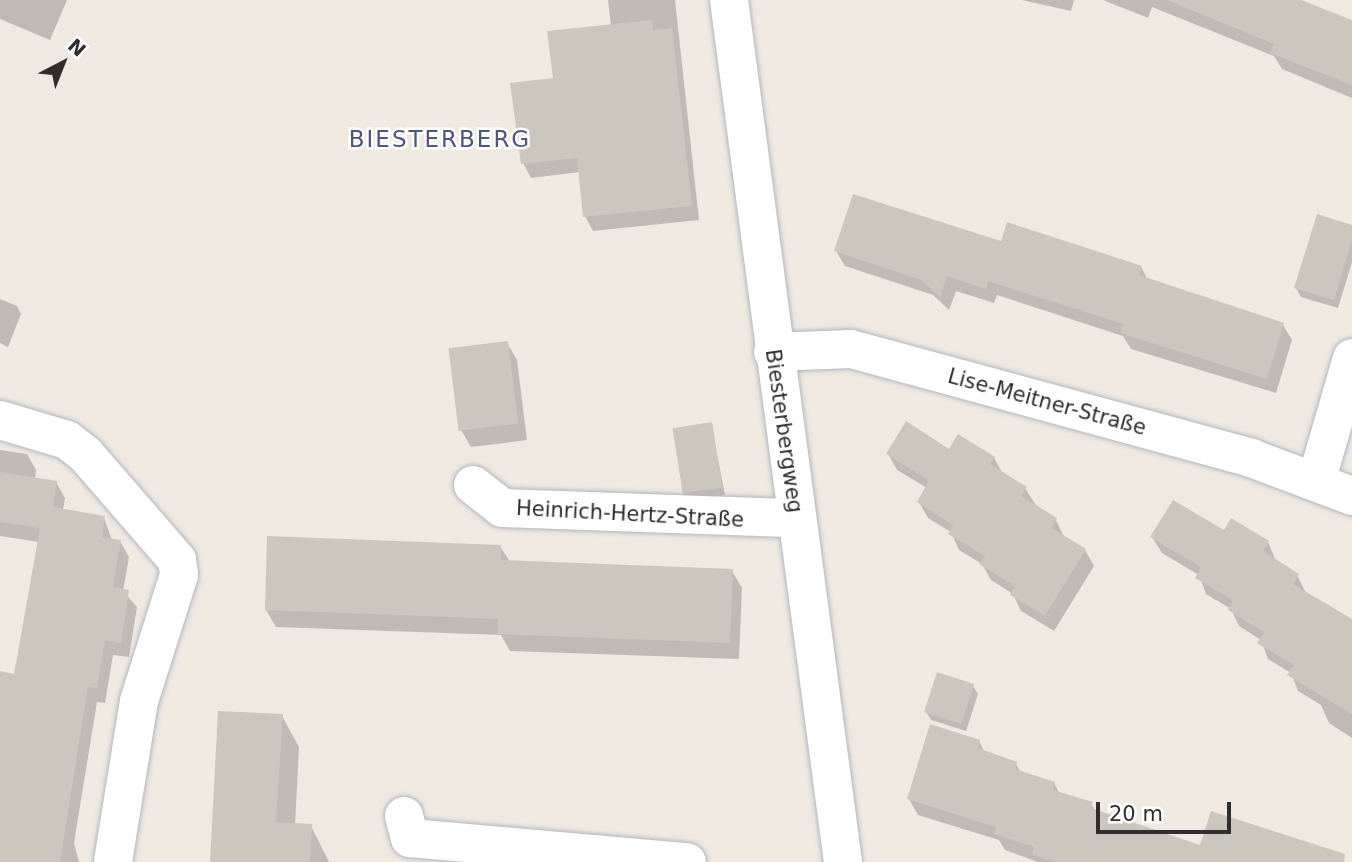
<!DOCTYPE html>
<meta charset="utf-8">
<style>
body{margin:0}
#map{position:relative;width:1352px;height:862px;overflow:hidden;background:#efe9e1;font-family:"DejaVu Sans",sans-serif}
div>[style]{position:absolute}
.shadow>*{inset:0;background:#0003}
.building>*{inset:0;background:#cbc7bf;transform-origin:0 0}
.roads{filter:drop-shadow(0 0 2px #b4b7c1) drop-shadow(0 0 2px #b4b7c1)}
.street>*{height:38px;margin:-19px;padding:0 19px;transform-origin:19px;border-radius:19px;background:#fff}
span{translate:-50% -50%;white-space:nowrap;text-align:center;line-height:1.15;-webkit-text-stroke:5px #fff;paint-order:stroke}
.street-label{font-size:21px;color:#2e2e2e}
.neighbourhood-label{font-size:23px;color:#4d5680;letter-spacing:2px}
.north{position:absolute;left:28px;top:28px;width:70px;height:70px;-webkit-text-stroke:5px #fff;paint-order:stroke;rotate:42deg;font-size:19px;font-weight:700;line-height:28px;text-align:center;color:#2e2e2e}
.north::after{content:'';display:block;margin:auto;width:24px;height:32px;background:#2e2e2e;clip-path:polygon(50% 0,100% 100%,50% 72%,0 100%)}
.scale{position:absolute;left:1096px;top:802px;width:135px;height:32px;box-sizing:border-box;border:4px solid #2e2e2e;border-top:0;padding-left:9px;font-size:21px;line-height:24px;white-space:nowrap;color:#2e2e2e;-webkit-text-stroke:5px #fff;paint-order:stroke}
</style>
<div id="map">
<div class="shadow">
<i style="clip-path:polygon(0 0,67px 0,50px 40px,0 19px)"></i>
<i style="clip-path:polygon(608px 0,675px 0,699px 220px,593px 231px,585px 216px,580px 172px,531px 178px,523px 163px,555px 80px,611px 26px)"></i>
<i style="clip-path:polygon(1022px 0,1074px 0,1071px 11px)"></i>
<i style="clip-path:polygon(1103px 0,1301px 0,1352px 22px,1352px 98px,1282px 69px,1274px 56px,1152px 7px,1148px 18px)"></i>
<i style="clip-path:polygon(1352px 227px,1352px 262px,1338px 308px,1301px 297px,1296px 288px)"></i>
<i style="clip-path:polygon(1002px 243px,1141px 267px,1148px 280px,1283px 325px,1292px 340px,1276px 393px,1131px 349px,1123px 336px,997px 295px,994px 303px,956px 291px,949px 310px,933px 295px,845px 266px,836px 251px)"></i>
<i style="clip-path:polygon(0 299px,17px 306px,21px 314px,8px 347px,0 343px)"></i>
<i style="clip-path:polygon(507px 343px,517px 360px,527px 440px,471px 447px,461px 430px)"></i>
<i style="clip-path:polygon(711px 424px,725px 495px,688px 500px,683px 492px)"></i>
<i style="clip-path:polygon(0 450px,27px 454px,36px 470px,35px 479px,56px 482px,65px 498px,63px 510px,104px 518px,112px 540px,120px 541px,129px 557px,123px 591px,137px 607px,129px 657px,113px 655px,105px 703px,97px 702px,74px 843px,79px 862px,0 862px,0 673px,16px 676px,39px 542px,0 536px)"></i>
<i style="clip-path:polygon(949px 451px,994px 458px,1003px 474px,1025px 488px,1035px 504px,1056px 520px,1064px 537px,1085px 550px,1094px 566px,1054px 631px,1021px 611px,1013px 594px,991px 580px,982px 564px,959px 550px,951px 532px,928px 518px,919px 502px,927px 488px,897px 470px,888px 454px)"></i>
<i style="clip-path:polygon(1224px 533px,1268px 542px,1276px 561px,1297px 575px,1306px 593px,1352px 638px,1352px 738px,1329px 723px,1321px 705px,1298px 691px,1291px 673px,1268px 659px,1261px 640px,1239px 626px,1231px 609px,1206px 594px,1199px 575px,1162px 553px,1152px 537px)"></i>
<i style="clip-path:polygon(500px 546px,510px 562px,732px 571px,742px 588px,739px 659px,510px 651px,501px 635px,276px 627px,266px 610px)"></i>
<i style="clip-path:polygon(973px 686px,978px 694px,966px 731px,931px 720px,926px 712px)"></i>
<i style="clip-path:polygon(282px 716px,299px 747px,295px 825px,311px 826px,329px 862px,212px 862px)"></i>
<i style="clip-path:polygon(979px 741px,985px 753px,1016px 764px,1021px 773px,1054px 783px,1059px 793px,1091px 804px,1096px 812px,1201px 848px,1316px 862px,1038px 862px,1005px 850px,999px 840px,918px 815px,909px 799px)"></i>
</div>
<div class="building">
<i style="clip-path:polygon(1167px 0,1301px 0,1352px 20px,1352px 85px,1270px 53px,1274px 44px)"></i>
<i style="clip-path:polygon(652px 20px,653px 30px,672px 28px,692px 206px,583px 217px,577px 158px,521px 164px,510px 83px,553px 78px,547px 31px)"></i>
<i style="clip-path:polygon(853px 194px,1001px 241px,1007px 222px,1142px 266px,1139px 275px,1284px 323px,1267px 379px,1120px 333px,1123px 324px,988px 281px,986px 289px,947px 276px,940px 297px,922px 280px,834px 251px)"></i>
<i style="clip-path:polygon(1317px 214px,1352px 225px,1352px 240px,1334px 300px,1294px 288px)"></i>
<i style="left:508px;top:341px;width:83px;height:60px;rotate:83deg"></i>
<i style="clip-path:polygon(906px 421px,949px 449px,958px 434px,995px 457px,990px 464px,1027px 487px,1021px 496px,1057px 518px,1052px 528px,1086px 549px,1045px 616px,1010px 595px,1015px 586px,979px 564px,985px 556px,948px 534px,953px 525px,917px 502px,929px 480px,886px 454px)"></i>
<i style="left:712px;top:422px;width:66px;height:40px;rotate:81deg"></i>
<i style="clip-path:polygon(0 472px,57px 481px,53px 507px,105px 516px,102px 537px,121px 540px,113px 587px,129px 590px,121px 643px,105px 640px,97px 688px,88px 687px,60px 862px,0 862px,0 671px,14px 674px,40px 528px,0 522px)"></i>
<i style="clip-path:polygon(1173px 500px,1224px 530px,1231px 518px,1269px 541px,1263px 551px,1299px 574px,1293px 584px,1352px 619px,1352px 714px,1287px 675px,1294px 665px,1257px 643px,1264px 632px,1228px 610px,1233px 600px,1195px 578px,1201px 567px,1150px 537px)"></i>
<i style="clip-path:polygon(267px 536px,501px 545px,501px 560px,733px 569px,730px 643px,498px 634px,498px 619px,265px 610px)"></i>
<i style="left:937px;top:672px;width:39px;height:42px;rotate:18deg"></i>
<i style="clip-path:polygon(218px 711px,283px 714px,276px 822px,312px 824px,310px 862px,210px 862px)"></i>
<i style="clip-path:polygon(930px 724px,980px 740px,978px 748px,1017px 762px,1015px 769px,1055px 782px,1053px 790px,1093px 802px,1091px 808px,1200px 845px,1211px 811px,1345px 854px,1344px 862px,1056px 862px,1032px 855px,1034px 847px,994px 834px,996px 827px,907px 799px)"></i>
</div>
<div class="roads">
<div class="street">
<i style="left:729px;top:0;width:870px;rotate:82.47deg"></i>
<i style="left:773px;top:352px;width:78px;rotate:-2.2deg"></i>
<i style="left:851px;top:349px;width:415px;rotate:15.2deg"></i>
<i style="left:1251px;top:458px;width:108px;rotate:20.6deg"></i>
<i style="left:0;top:420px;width:70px;rotate:16.6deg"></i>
<i style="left:67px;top:440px;width:24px;rotate:38deg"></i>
<i style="left:86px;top:455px;width:139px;rotate:49.1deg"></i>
<i style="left:177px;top:560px;width:15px;rotate:82deg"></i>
<i style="left:179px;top:575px;width:132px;rotate:107.6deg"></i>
<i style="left:139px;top:701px;width:163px;rotate:99.2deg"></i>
<i style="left:1316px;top:482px;width:129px;rotate:-73.8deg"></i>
<i style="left:473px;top:485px;width:37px;rotate:38deg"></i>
<i style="left:502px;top:508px;width:293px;rotate:2deg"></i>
<i style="left:404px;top:816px;width:23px;rotate:75deg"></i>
<i style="left:410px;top:838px;width:278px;rotate:5deg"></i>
</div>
</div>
<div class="street-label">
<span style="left:1047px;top:402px;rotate:15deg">Lise-Meitner-Straße</span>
<span style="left:784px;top:431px;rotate:82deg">Biesterbergweg</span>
<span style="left:630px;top:514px;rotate:3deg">Heinrich-Hertz-Straße</span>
</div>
<div class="neighbourhood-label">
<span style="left:440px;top:139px">BIESTERBERG</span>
</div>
<div class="north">N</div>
<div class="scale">20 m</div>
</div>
